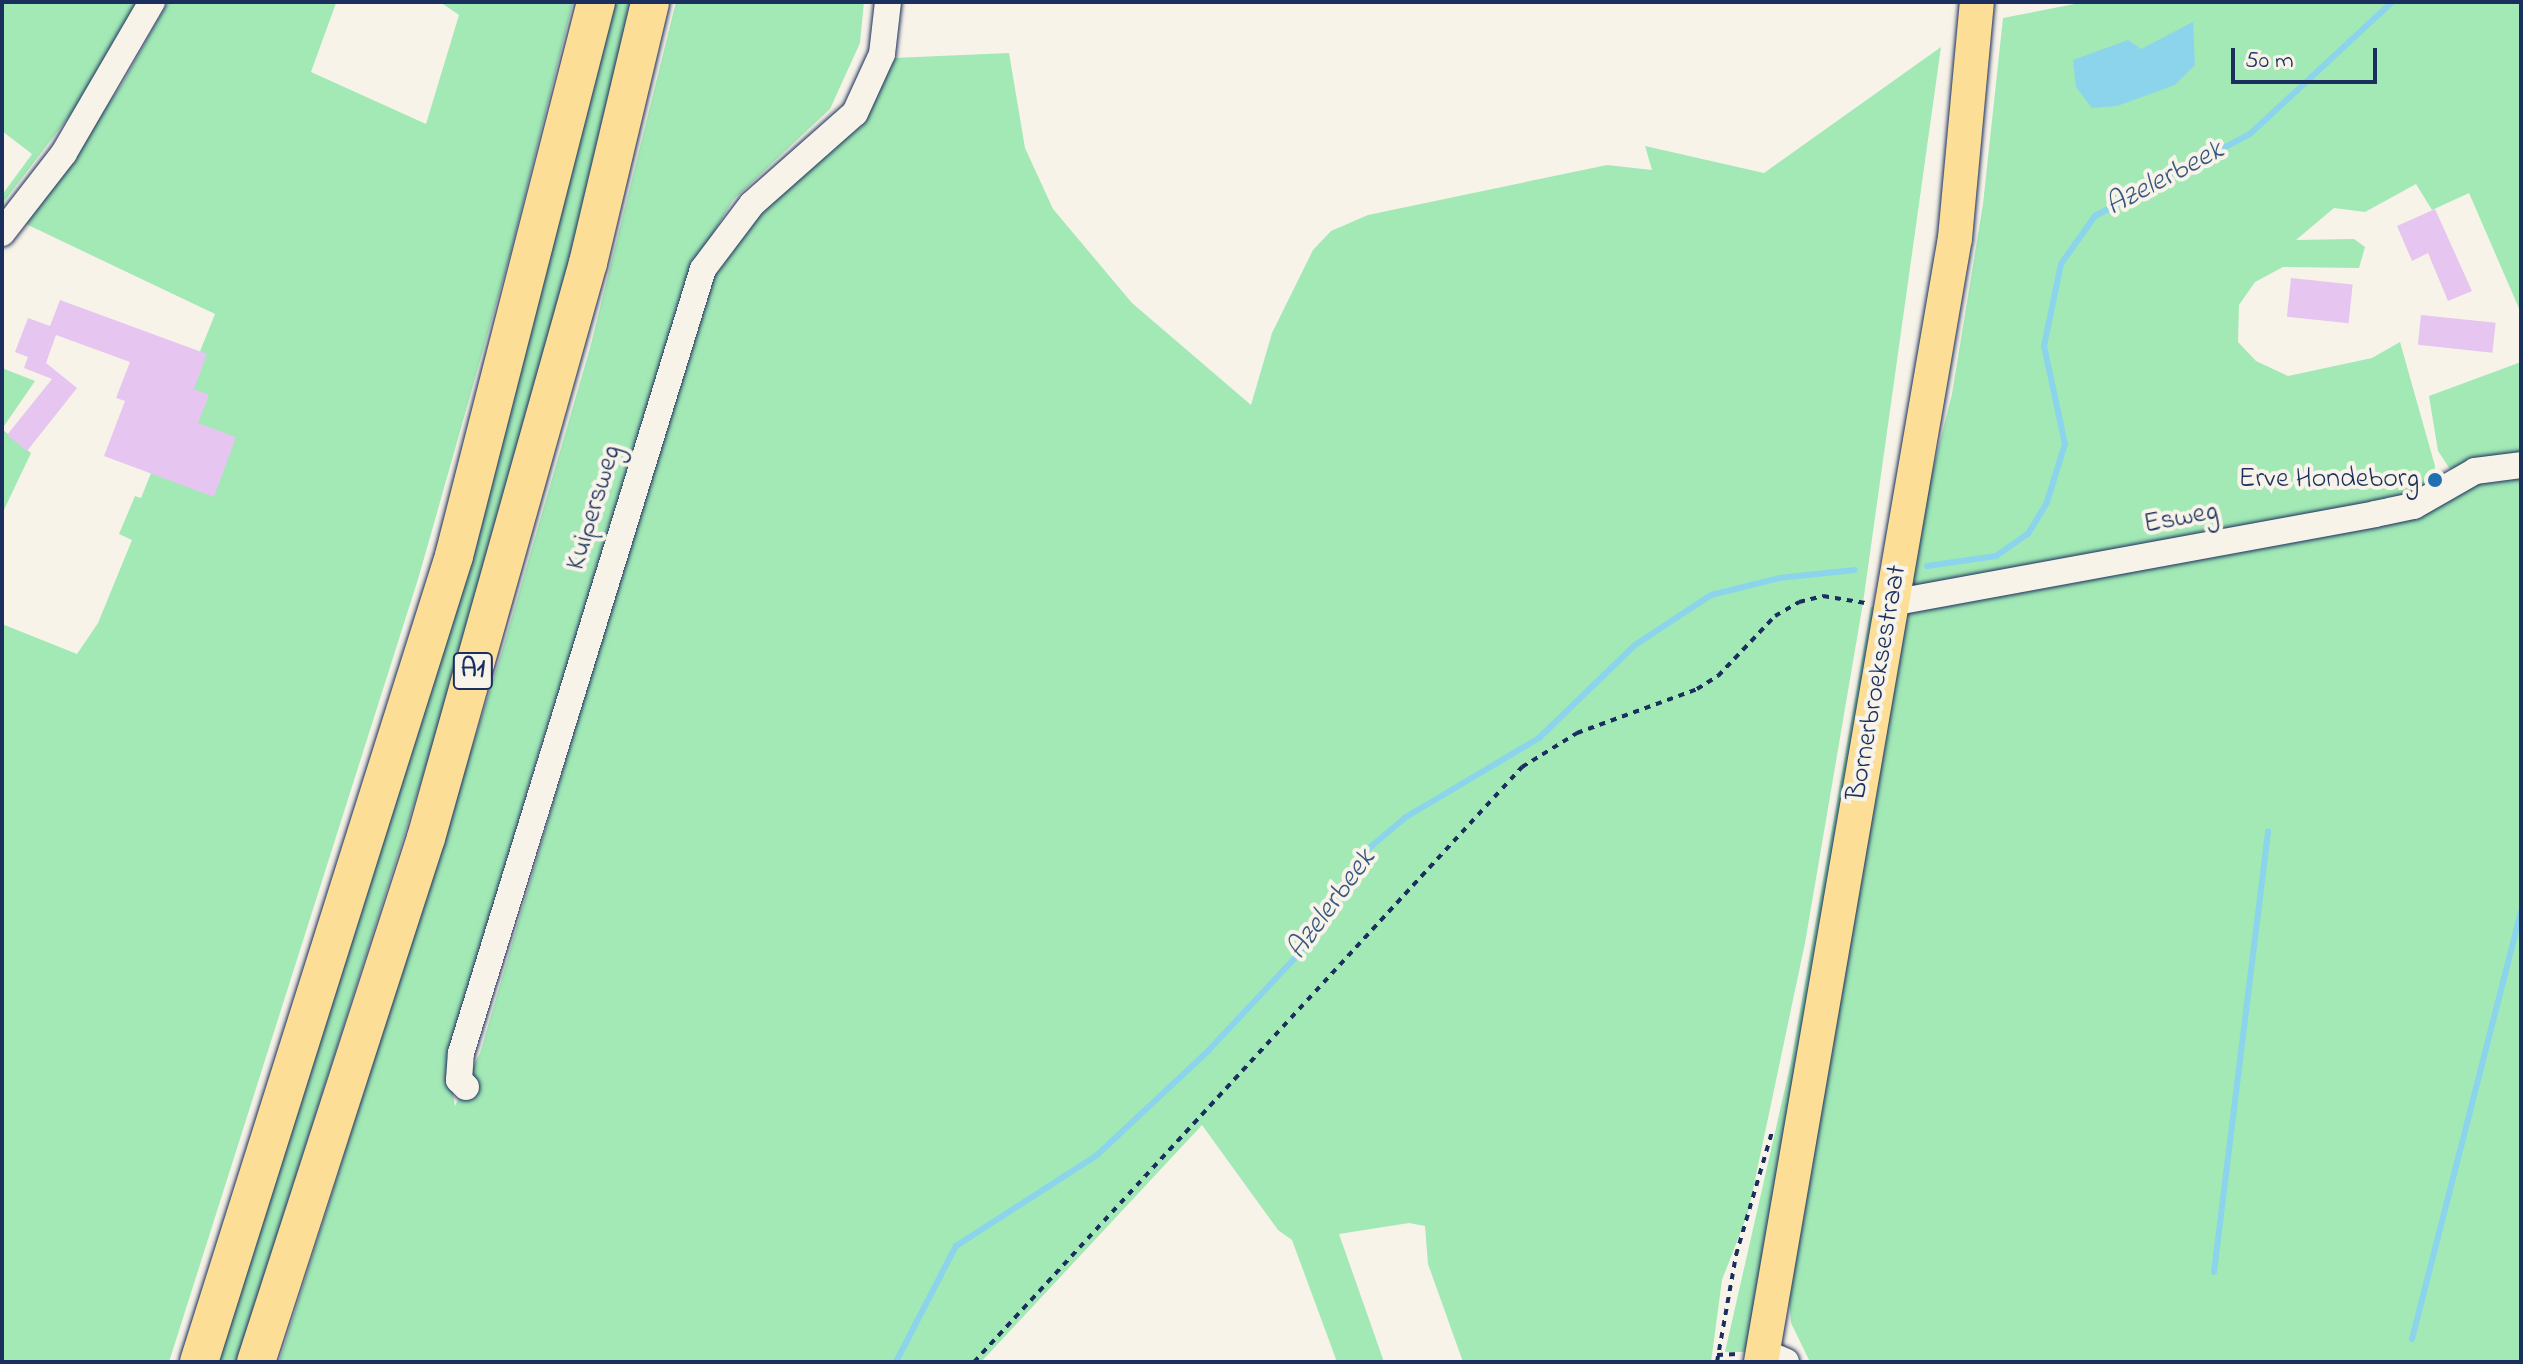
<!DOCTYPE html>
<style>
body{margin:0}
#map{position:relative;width:2523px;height:1364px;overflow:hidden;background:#f7f3e8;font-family:"Indie Flower",sans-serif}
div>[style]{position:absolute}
.green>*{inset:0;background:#a2e9b6}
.water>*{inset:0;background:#8bd4ec}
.stream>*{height:6px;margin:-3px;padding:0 3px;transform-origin:3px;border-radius:3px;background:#8bd4ec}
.building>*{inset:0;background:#e6c5f1;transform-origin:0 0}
.path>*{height:4px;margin-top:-2px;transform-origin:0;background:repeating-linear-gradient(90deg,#1b2f5e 0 6px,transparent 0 12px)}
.roads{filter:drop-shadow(0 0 2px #1b2f5e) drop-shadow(0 0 2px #1b2f5e)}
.minor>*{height:26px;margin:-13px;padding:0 13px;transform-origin:13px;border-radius:13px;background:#f7f3e8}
.major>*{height:34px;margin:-17px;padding:0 17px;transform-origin:17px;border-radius:17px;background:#fcde96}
.highway>*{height:38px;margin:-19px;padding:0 19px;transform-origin:19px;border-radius:19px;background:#fcde96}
.dots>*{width:22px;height:22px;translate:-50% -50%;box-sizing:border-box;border:4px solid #f7f3e8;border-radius:50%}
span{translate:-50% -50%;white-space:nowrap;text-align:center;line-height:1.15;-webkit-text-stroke:8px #f7f3e8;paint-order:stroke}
.shield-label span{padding:2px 6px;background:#f7f3e8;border:2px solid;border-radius:6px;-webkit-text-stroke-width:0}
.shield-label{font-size:26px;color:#1b2f5e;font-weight:700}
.poi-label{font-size:28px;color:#1b2f5e}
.right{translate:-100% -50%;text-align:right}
.street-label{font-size:28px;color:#1b2f5e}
.water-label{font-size:30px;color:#375882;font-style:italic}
.frame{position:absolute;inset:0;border:4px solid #1b2f5e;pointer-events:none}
.scale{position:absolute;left:2231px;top:48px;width:146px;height:36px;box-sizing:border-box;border:4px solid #1b2f5e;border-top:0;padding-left:10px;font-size:24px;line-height:28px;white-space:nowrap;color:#1b2f5e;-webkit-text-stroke:6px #f7f3e8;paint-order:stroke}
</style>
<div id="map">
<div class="green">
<i style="clip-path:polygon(2px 2px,137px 2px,74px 110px,2px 204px,2px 195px,32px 154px,2px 131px)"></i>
<i style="clip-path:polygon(168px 2px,336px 3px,311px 72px,426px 124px,459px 15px,440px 2px,573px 2px,510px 255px,419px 576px,169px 1362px,2px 1362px,2px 624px,77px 654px,98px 623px,132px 540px,119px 534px,135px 496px,141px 498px,215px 314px,26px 224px,122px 84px)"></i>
<i style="clip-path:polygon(612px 2px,637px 2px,497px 542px,237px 1362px,212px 1362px)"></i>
<i style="clip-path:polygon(676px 2px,864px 2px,860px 43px,830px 109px,733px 200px,696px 262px,534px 769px,448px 1066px,455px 1106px,480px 1053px,702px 294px,757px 205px,862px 126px,893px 58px,1009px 53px,1025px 148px,1053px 209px,1132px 303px,1251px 405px,1272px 333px,1313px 250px,1331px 231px,1368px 215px,1607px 165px,1652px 170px,1645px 146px,1764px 173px,1941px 47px,1863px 603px,1805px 943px,1748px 1213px,1722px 1280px,1711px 1362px,1463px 1362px,1428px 1264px,1425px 1226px,1409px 1223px,1339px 1234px,1384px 1362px,1337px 1362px,1292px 1240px,1278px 1230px,1202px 1125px,981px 1362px,279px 1362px,500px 658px,590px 348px)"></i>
<i style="clip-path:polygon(2085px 2px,2521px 2px,2521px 313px,2469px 193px,2432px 210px,2416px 184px,2365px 212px,2334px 208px,2296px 240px,2354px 239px,2365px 247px,2359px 268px,2283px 267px,2255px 282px,2239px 305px,2238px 342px,2256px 361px,2288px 376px,2372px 358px,2400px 342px,2435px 466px,2433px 487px,2414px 501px,1916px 589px,1908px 578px,1910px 560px,1952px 394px,1983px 204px,2003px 18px)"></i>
<i style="clip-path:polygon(2521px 362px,2521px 459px,2450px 469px,2438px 451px,2429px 396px)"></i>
<i style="clip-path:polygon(2px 368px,35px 381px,2px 429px,31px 453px,2px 514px)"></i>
<i style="clip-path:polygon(2521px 470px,2521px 1362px,1810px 1362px,1791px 1323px,1787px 1274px,1908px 611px,2444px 494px)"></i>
<i style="clip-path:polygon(1881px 606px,1752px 1352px,1725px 1352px,1791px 1062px,1871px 607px)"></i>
</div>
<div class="water">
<i style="clip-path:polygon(2193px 22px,2195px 65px,2175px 85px,2117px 106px,2092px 108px,2076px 87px,2073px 60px,2128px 40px,2141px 49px)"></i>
</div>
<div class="stream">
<i style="left:1927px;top:566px;width:70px;rotate:-8.2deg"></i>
<i style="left:1996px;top:556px;width:39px;rotate:-35deg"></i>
<i style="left:2028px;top:534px;width:37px;rotate:-59deg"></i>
<i style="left:2047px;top:502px;width:61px;rotate:-72.8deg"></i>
<i style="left:2065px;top:444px;width:100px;rotate:-102.1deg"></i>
<i style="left:2044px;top:346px;width:84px;rotate:-78.3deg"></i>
<i style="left:2061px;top:264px;width:59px;rotate:-54.7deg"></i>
<i style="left:2095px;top:216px;width:175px;rotate:-27.9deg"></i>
<i style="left:2250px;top:134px;width:194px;rotate:-42.9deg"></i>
<i style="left:2214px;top:1272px;width:444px;rotate:-83deg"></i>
<i style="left:2412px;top:1339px;width:442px;rotate:-75.7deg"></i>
<i style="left:896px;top:1362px;width:131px;rotate:-62.7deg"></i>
<i style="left:956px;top:1246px;width:168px;rotate:-32.8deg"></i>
<i style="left:1097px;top:1155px;width:151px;rotate:-43.1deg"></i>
<i style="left:1207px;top:1052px;width:149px;rotate:-46.9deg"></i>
<i style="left:1309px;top:943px;width:102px;rotate:-59.4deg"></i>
<i style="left:1361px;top:855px;width:59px;rotate:-40.2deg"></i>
<i style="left:1406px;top:817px;width:155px;rotate:-30.7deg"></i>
<i style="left:1539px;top:738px;width:134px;rotate:-44.1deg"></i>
<i style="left:1635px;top:645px;width:91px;rotate:-33.3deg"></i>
<i style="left:1711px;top:595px;width:70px;rotate:-14deg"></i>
<i style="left:1779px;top:578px;width:76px;rotate:-6deg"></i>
</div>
<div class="building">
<i style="clip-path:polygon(2435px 209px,2472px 291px,2448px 301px,2428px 253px,2412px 261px,2397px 226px)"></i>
<i style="left:2291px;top:278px;width:62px;height:39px;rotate:6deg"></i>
<i style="clip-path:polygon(60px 300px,207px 354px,194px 389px,209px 395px,198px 423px,236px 437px,214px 497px,104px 456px,125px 401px,116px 398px,130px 362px,56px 335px,46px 363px,77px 388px,27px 451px,7px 435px,52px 379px,24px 368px,28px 357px,15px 352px,28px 318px,50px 326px)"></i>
<i style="left:2421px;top:315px;width:75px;height:30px;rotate:6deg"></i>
</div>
<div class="path">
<i style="left:1717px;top:1355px;width:21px;rotate:-3deg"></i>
<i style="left:974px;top:1362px;width:809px;rotate:-47.35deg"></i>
<i style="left:1522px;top:767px;width:65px;rotate:-31.7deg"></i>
<i style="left:1577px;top:733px;width:128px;rotate:-20.1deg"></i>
<i style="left:1697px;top:689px;width:25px;rotate:-32deg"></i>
<i style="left:1718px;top:676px;width:83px;rotate:-46.5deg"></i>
<i style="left:1775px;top:616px;width:28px;rotate:-30deg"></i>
<i style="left:1799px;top:602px;width:25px;rotate:-14deg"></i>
<i style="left:1823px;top:596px;width:43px;rotate:9.5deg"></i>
<i style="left:1717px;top:1362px;width:109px;rotate:-79.9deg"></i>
<i style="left:1736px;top:1255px;width:128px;rotate:-73.7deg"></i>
</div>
<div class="roads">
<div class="minor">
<i style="left:2px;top:233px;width:101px;rotate:-52.2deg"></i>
<i style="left:64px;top:153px;width:175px;rotate:-59.8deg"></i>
<i style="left:1891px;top:603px;width:492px;rotate:-10.4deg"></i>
<i style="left:2375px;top:514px;width:40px;rotate:-12deg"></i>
<i style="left:2414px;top:506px;width:70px;rotate:-29.8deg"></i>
<i style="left:2475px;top:471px;width:46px;rotate:-7.4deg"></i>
<i style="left:466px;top:1087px;width:10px;rotate:-135deg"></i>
<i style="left:459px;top:1080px;width:27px;rotate:-86deg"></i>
<i style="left:461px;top:1053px;width:820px;rotate:-72.85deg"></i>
<i style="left:703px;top:269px;width:81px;rotate:-53deg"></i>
<i style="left:752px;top:204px;width:137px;rotate:-41.5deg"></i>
<i style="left:855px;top:113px;width:65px;rotate:-65.4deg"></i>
<i style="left:882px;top:54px;width:52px;rotate:-83.4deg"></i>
<i style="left:1763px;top:1352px;width:25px;rotate:23deg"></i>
</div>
<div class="major">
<i style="left:1761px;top:1362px;width:1141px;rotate:-80.21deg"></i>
<i style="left:1955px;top:238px;width:237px;rotate:-84.7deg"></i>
</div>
<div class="highway">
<i style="left:199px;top:1362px;width:845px;rotate:-72.44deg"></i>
<i style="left:454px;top:556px;width:572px;rotate:-75.62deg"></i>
<i style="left:256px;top:1362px;width:551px;rotate:-72.03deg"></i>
<i style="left:426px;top:838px;width:597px;rotate:-74.27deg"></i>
<i style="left:588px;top:263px;width:268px;rotate:-76.6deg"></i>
</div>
</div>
<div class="dots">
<i style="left:2435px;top:480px;background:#1f6fb2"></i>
</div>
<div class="shield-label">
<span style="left:473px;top:671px">A1</span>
</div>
<div class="poi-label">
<span class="right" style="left:2419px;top:480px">Erve Hondeborg</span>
</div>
<div class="street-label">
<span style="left:595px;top:508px;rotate:-73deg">Kuipersweg</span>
<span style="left:2181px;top:519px;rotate:-11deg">Esweg</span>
<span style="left:1878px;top:683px;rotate:-80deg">Bornerbroeksestraat</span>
</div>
<div class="water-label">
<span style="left:2165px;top:179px;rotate:-28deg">Azelerbeek</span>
<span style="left:1332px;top:905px;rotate:-54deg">Azelerbeek</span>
</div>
<div class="frame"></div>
<div class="scale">50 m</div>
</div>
